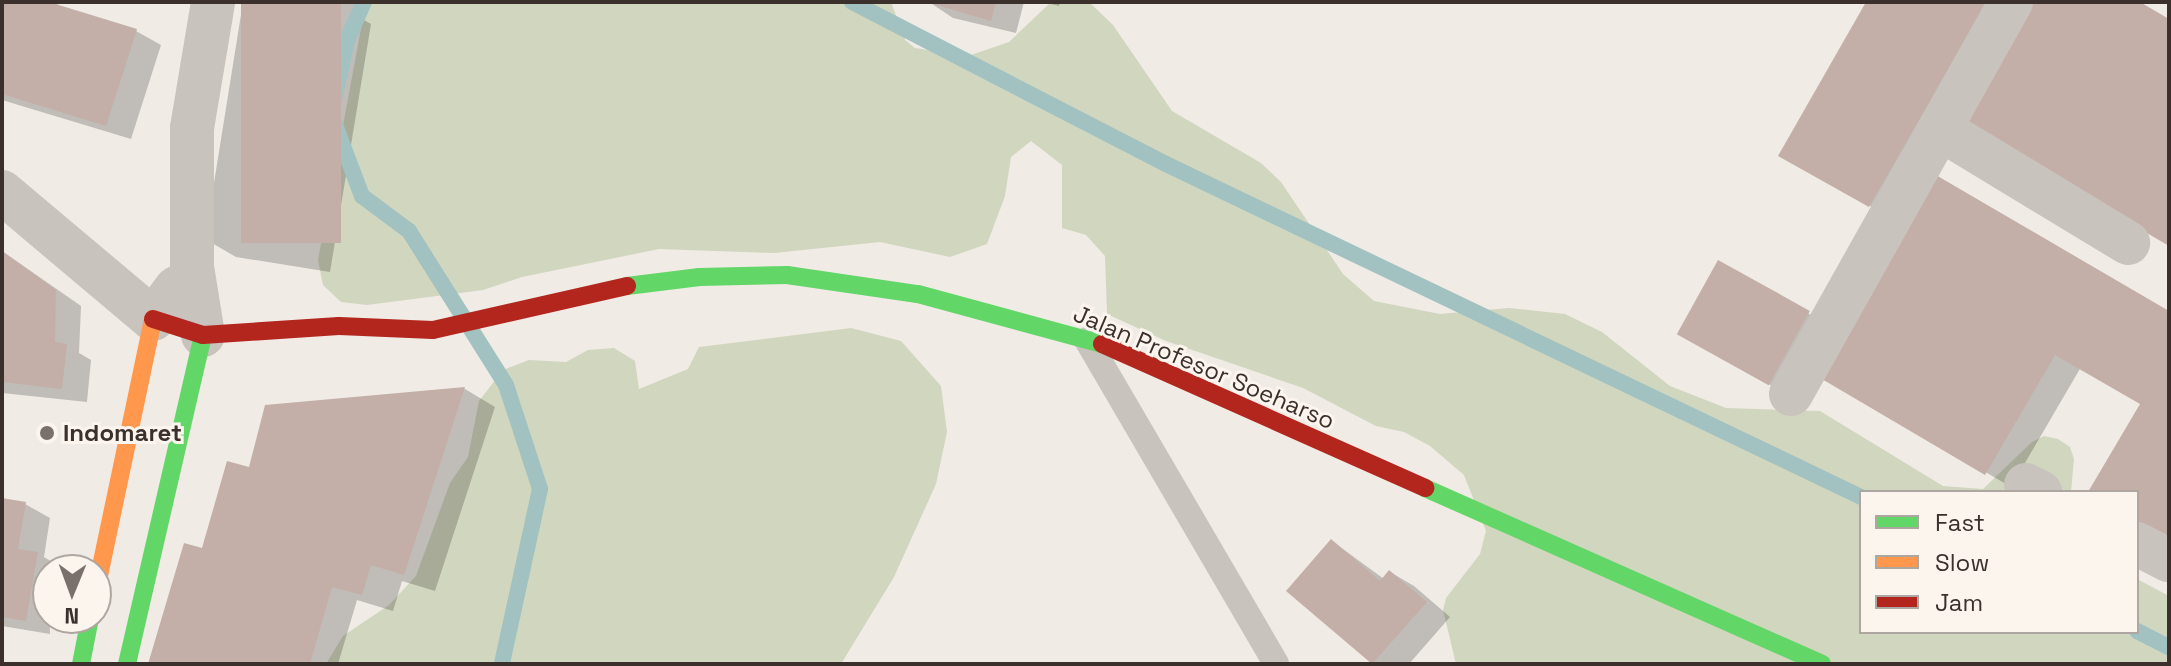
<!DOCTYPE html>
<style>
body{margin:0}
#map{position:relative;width:2171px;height:666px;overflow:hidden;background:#f0ebe5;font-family:"Space Grotesk",sans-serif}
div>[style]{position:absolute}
.green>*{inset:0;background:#d1d6bf}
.shadow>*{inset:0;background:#0003;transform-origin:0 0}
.stream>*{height:16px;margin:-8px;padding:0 8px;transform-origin:8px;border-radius:8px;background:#a1c2c1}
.building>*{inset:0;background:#c3afa7;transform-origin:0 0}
.lane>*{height:26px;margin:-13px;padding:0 13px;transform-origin:13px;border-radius:13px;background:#c9c3be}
.street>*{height:44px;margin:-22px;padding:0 22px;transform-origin:22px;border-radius:22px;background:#c9c3be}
.fast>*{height:18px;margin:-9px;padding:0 9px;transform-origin:9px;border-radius:9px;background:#63d668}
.slow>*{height:18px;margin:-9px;padding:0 9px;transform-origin:9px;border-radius:9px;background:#ff974d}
.jam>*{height:18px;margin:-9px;padding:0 9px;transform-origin:9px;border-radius:9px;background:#b3261e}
.dots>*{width:22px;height:22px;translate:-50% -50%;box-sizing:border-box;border:4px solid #fbf5ee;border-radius:50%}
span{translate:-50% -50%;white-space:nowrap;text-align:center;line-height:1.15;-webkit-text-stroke:6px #fbf5ee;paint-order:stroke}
.street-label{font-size:24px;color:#3b302b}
.poi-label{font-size:24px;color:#3b302b;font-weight:700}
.left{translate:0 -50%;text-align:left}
.frame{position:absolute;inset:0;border:4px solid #3b302b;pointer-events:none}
.legend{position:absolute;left:1859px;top:490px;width:280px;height:144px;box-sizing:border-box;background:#fbf5ee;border:2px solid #aea6a0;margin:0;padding:10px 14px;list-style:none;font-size:24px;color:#3b302b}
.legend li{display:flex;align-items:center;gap:16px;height:40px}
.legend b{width:40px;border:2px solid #aea6a0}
.north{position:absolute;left:32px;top:554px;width:80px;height:80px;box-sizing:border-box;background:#fbf5ee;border:2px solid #aea6a0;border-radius:50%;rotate:181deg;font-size:22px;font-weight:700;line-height:32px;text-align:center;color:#3b302b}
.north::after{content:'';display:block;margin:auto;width:28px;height:36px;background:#7a716c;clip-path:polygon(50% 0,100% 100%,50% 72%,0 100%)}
</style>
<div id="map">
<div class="green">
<i style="clip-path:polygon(366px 2px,891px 2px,905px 40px,915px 48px,968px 56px,1009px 42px,1051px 2px,1089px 2px,1113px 25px,1172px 111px,1261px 163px,1281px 182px,1343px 274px,1374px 301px,1440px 314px,1509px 308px,1565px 314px,1602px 332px,1670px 386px,1726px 408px,1820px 411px,1943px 486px,1983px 489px,2032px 442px,2044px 436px,2058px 439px,2070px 447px,2074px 459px,2071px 492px,1861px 492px,1861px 632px,2137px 632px,2137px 579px,2169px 596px,2169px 664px,1456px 664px,1443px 610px,1446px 598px,1480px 554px,1486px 531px,1464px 475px,1430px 446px,1404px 432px,1376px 426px,1303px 388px,1166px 341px,1107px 314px,1105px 256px,1086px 235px,1062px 228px,1062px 165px,1031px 141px,1011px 157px,1005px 196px,987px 244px,950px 257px,880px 242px,774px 253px,659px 249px,522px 277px,483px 290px,367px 305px,341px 302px,323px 285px,318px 260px)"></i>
<i style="clip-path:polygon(851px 328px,901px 341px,941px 386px,947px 432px,936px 484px,894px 577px,841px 664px,326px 664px,343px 636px,389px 605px,416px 576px,450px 483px,468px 457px,479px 401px,503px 370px,529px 360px,566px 362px,588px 350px,614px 348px,635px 361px,639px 389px,688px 369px,699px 347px)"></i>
</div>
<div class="shadow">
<i style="clip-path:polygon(2px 2px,58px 2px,57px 7px,136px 31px,161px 45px,131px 139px,2px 100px)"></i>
<i style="clip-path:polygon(243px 2px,367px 2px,364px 20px,371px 24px,330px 272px,236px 257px,205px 239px)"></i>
<i style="clip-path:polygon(929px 2px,1024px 2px,1016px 33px,953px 18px)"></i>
<i style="clip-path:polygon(1043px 2px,1060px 2px,1059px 6px)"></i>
<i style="clip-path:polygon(1868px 2px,2019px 2px,1895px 220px,1781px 155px)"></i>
<i style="clip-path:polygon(2px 251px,81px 306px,79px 353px,91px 360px,87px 402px,2px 393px)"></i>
<i style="left:1719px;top:262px;width:131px;height:81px;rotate:30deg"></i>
<i style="clip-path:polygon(2169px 313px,2137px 492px,2090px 492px,2143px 403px,2081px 367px,2011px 487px,1813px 371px)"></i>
<i style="clip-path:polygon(465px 389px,495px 407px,435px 591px,402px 581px,393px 611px,357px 600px,338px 664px,150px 664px,250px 469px,266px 407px)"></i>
<i style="clip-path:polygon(2px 500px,25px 504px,50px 518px,44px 557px,62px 568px,48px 570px,50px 634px,2px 626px)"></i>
<i style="clip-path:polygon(1332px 541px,1384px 579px,1390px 572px,1414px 586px,1450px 617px,1409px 664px,1373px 664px,1288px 591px)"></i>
</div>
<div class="stream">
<i style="left:364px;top:2px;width:42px;rotate:114.1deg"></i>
<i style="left:347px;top:40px;width:76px;rotate:102.2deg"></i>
<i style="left:331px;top:114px;width:88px;rotate:69.3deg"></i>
<i style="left:362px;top:196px;width:59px;rotate:36.7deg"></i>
<i style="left:409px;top:231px;width:182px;rotate:57.8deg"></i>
<i style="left:506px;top:385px;width:109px;rotate:71.9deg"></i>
<i style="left:540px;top:489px;width:179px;rotate:102.3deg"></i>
<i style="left:852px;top:2px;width:353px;rotate:27.3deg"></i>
<i style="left:1166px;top:164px;width:771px;rotate:25.6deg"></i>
<i style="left:2137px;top:631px;width:36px;rotate:27deg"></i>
</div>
<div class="building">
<i style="clip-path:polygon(2px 2px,49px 2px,137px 29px,106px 126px,2px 94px)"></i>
<i style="left:241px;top:2px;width:100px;height:241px"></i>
<i style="clip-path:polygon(927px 2px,996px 2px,991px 21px)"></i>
<i style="clip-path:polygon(1866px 2px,1987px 2px,1869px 207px,1778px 156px)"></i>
<i style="clip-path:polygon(2030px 2px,2140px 2px,2169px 19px,2169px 246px,1958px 122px)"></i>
<i style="clip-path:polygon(1929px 171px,2169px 311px,2169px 545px,2137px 527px,2137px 492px,2088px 492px,2140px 404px,2055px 355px,1985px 475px,1810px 372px)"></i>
<i style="clip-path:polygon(2px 251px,56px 290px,55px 342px,67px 344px,62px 389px,2px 382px)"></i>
<i style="left:1718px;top:260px;width:105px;height:85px;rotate:29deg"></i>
<i style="clip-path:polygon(465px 387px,404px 575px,371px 565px,362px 595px,332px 587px,310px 664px,148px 664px,184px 543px,202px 548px,227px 461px,249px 467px,265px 405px)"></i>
<i style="clip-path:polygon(2px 498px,26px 502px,18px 549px,38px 552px,26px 621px,2px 617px)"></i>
<i style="clip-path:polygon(1331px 539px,1380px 581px,1389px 570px,1427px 602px,1372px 664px,1286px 591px)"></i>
</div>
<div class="lane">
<i style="left:1087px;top:340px;width:375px;rotate:59.7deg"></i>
</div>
<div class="street">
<i style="left:1940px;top:129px;width:220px;rotate:31.2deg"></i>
<i style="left:2px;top:192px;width:197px;rotate:40.1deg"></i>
<i style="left:153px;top:319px;width:39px;rotate:-53deg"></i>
<i style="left:203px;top:335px;width:69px;rotate:-99.2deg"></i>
<i style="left:192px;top:267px;width:139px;rotate:-90deg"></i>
<i style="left:192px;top:128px;width:128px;rotate:-80.5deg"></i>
<i style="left:1791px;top:394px;width:450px;rotate:-60.7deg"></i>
<i style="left:2026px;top:485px;width:16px;rotate:27deg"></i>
<i style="left:2137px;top:544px;width:36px;rotate:27deg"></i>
</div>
<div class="fast">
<i style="left:627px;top:286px;width:73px;rotate:-7.1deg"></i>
<i style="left:699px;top:277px;width:88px;rotate:-1.3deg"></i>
<i style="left:787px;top:275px;width:132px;rotate:8.3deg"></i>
<i style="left:918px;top:294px;width:191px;rotate:15.2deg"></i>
<i style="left:1425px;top:488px;width:434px;rotate:23.9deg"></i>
<i style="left:81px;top:664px;width:47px;rotate:-78.9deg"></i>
<i style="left:127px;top:664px;width:338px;rotate:-77deg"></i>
</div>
<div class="slow">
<i style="left:96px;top:590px;width:277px;rotate:-78.1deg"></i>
</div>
<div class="jam">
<i style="left:153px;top:319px;width:52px;rotate:17.7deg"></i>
<i style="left:203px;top:335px;width:136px;rotate:-3.8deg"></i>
<i style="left:339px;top:326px;width:94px;rotate:2.4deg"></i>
<i style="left:433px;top:330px;width:199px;rotate:-12.8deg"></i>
<i style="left:1102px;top:344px;width:354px;rotate:24deg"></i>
</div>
<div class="dots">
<i style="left:47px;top:433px;background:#7a716c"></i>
</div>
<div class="street-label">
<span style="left:1204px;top:367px;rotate:23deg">Jalan Profesor Soeharso</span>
</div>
<div class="poi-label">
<span class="left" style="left:63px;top:433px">Indomaret</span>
</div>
<div class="frame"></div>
<ul class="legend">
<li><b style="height:10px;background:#63d668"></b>Fast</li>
<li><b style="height:10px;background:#ff974d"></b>Slow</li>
<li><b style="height:10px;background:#b3261e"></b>Jam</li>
</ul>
<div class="north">N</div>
</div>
